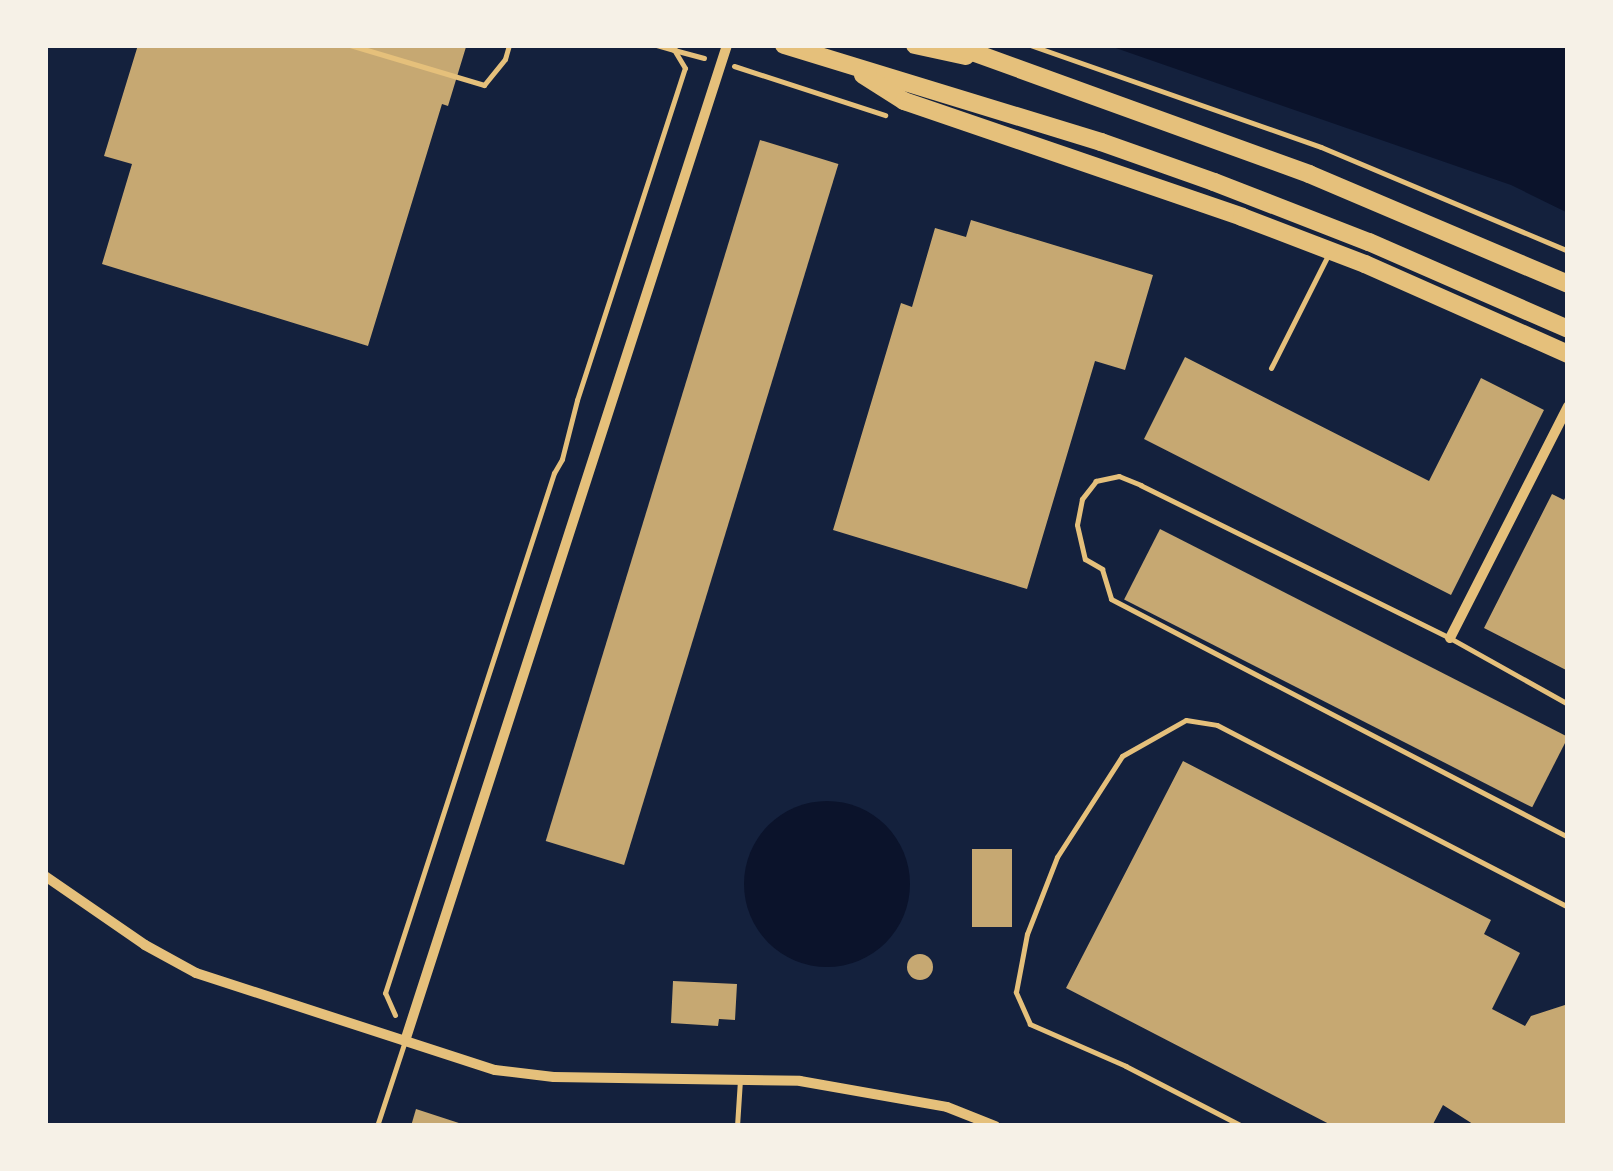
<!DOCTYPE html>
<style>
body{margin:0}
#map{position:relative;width:1613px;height:1171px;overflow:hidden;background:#14213d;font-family:"Noto Serif",serif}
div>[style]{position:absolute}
.water>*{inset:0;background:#0b132b}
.round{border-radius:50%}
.building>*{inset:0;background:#c6a872;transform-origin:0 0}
.path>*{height:5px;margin:-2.5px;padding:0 2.5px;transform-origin:2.5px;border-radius:2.5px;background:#e5c07b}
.service>*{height:5px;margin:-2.5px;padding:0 2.5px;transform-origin:2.5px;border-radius:2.5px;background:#e5c07b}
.minor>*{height:10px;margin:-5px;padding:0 5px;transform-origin:5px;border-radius:5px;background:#e5c07b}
.primary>*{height:18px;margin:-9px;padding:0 9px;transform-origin:9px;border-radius:9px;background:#e5c07b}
span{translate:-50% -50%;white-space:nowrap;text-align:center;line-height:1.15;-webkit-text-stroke:10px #f6f1e7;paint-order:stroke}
.frame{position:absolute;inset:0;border:48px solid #f6f1e7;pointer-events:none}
</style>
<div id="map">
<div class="water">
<i style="clip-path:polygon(1107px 45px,1568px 45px,1568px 213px,1511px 185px)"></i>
<i class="round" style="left:744px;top:801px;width:166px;height:166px"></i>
</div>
<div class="building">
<i style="clip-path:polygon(138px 45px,466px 47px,448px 106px,442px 104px,368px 346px,102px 264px,132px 164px,104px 156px)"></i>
<i style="left:760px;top:140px;width:82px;height:733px;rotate:17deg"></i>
<i style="clip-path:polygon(971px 220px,1153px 275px,1125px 370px,1095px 361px,1027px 589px,833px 530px,901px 303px,912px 307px,935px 228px,966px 237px)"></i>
<i style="clip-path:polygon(1185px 357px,1429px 481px,1481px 378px,1544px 410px,1451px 595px,1144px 439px)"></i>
<i style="clip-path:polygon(1568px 492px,1568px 671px,1484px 628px,1552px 494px,1564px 500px)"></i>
<i style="left:1160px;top:529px;width:458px;height:79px;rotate:27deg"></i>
<i style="clip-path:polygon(1183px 761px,1491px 920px,1484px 934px,1520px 953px,1492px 1009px,1525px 1026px,1531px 1016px,1568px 1004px,1568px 1126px,1476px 1126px,1443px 1105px,1432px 1126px,1333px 1126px,1066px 988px)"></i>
<i style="left:972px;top:849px;width:40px;height:78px"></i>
<i class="round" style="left:907px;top:954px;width:26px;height:26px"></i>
<i style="clip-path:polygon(673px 981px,737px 984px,735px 1020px,719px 1019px,718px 1026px,671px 1023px)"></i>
<i style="clip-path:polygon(416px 1109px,465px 1125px,465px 1126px,411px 1126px)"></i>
</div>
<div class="path">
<i style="left:675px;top:45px;width:5px;rotate:101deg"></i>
<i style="left:674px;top:50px;width:31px;rotate:15deg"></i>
<i style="left:1030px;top:45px;width:308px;rotate:19.3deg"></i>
<i style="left:1321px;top:147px;width:268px;rotate:22.8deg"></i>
<i style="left:734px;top:66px;width:159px;rotate:18deg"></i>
<i style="left:395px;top:1015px;width:24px;rotate:-114deg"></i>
<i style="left:385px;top:993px;width:547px;rotate:-72deg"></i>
<i style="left:554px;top:473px;width:16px;rotate:-60deg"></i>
<i style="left:562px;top:459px;width:61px;rotate:-75.7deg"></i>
<i style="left:577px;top:400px;width:349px;rotate:-72deg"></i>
<i style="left:685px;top:68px;width:21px;rotate:-121deg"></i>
<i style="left:674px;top:50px;width:19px;rotate:-164deg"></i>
</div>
<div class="service">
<i style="left:350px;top:45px;width:140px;rotate:16.6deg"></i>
<i style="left:484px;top:85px;width:33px;rotate:-51deg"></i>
<i style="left:505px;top:59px;width:15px;rotate:-74deg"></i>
<i style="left:1271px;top:368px;width:129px;rotate:-63.2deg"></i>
<i style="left:1568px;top:704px;width:135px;rotate:-150.8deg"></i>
<i style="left:1450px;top:638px;width:345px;rotate:-153.7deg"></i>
<i style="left:1141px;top:485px;width:24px;rotate:-158deg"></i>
<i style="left:1119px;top:476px;width:24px;rotate:168deg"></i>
<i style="left:1096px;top:481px;width:23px;rotate:128deg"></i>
<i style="left:1082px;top:499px;width:26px;rotate:101deg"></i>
<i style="left:1077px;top:525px;width:35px;rotate:77deg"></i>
<i style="left:1085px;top:559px;width:20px;rotate:30deg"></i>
<i style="left:1102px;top:569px;width:31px;rotate:73deg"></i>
<i style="left:1111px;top:599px;width:515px;rotate:27.51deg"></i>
<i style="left:377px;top:1126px;width:86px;rotate:-71.8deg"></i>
<i style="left:737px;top:1126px;width:46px;rotate:-86.3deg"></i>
<i style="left:1242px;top:1126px;width:131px;rotate:-152.7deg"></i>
<i style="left:1126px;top:1066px;width:105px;rotate:-156.4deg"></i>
<i style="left:1030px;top:1024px;width:35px;rotate:-114deg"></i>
<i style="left:1016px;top:992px;width:59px;rotate:-79.3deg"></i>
<i style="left:1027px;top:934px;width:83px;rotate:-68.7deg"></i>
<i style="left:1057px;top:857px;width:120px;rotate:-57.2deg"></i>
<i style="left:1122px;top:756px;width:73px;rotate:-29.4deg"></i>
<i style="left:1186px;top:720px;width:31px;rotate:9deg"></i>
<i style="left:1217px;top:725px;width:395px;rotate:27.4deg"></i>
</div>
<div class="minor">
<i style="left:1450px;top:638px;width:260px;rotate:-63deg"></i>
<i style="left:45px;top:876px;width:121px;rotate:34.6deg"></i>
<i style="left:145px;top:945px;width:58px;rotate:28.8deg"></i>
<i style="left:196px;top:973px;width:314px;rotate:18deg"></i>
<i style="left:495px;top:1070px;width:59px;rotate:6.8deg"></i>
<i style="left:554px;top:1077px;width:246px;rotate:0.9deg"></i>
<i style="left:800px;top:1081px;width:149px;rotate:10deg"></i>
<i style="left:947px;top:1107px;width:52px;rotate:21.6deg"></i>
<i style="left:405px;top:1041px;width:1047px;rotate:-72.08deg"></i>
</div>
<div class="primary">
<i style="left:784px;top:45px;width:332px;rotate:17deg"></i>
<i style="left:1101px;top:142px;width:120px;rotate:19.5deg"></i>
<i style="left:1214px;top:182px;width:166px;rotate:21.2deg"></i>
<i style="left:1369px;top:242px;width:217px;rotate:23.6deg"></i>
<i style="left:915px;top:45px;width:52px;rotate:12.2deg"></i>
<i style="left:953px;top:45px;width:379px;rotate:19.9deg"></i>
<i style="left:1309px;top:174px;width:281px;rotate:23deg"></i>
<i style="left:863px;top:75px;width:49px;rotate:32.4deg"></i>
<i style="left:904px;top:101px;width:357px;rotate:18.9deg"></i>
<i style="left:1242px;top:217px;width:132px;rotate:20.9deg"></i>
<i style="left:1365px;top:264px;width:222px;rotate:23.9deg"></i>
</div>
<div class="frame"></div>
</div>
